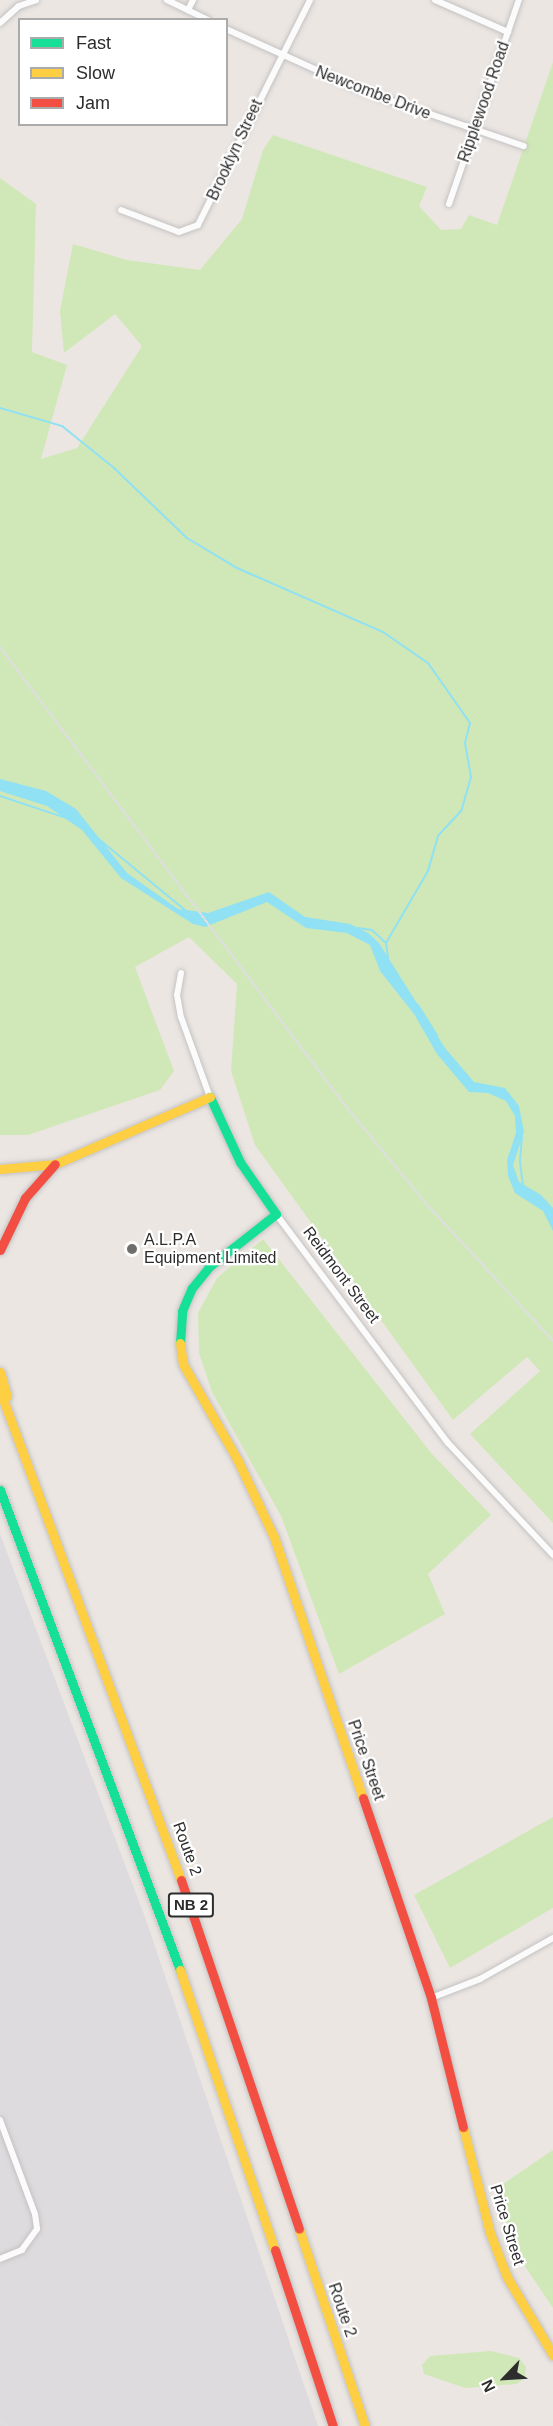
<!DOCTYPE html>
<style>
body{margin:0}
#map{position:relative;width:553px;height:2426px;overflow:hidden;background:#ebe6e2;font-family:Helvetica,sans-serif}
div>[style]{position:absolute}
.industrial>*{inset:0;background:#dedbde}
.green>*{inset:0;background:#d0e8b8}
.water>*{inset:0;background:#8fe1f3}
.stream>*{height:2px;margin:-1px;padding:0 1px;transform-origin:1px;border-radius:1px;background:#8fe1f3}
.roads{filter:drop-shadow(0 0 2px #c4c3c3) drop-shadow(0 0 2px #c4c3c3)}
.street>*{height:6px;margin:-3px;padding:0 3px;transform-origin:3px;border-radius:3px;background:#fcfbfb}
.fast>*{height:9px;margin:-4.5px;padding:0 4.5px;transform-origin:4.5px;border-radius:4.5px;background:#16e098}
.slow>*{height:9px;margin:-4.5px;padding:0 4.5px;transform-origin:4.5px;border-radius:4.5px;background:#ffcf43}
.jam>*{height:9px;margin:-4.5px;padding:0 4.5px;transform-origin:4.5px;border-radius:4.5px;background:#f24e42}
.rail>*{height:2px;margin:-1px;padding:0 1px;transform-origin:1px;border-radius:1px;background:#dedee0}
.dots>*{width:16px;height:16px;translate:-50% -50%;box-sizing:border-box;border:3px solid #fff;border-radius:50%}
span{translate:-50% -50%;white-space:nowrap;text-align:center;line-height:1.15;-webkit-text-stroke:4.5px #fff;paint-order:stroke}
.shield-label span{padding:2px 4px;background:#fff;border:2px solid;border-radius:4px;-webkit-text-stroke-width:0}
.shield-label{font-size:15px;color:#2d2d2d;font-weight:700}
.street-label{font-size:16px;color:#2d2d2d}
.poi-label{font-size:16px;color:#2d2d2d}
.left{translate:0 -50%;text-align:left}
.legend{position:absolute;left:18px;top:18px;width:210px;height:108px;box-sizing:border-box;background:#fff;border:2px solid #ababab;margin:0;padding:8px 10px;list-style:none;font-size:18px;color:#2d2d2d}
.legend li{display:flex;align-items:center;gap:12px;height:30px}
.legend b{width:30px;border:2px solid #ababab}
.north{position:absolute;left:475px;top:2348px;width:60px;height:60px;-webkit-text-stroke:4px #fff;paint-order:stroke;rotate:245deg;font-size:16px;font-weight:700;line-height:24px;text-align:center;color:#2d2d2d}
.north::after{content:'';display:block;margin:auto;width:21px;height:27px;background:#2d2d2d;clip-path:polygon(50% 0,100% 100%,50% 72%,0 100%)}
</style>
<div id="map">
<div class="industrial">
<i style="clip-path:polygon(0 1534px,146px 1920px,318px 2426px,0 2426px)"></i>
</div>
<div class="green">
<i style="clip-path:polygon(553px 62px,553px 1523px,470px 1434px,540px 1371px,527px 1357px,453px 1420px,255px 1145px,231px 1071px,237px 984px,189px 937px,135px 967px,174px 1071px,160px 1090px,28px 1135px,0 1135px,0 178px,36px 204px,32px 352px,67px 365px,41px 459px,77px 448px,142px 346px,115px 314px,64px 353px,60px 311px,73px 244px,127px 260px,200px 270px,242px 219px,263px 150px,273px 135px,427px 187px,419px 206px,441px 230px,461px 229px,469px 215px,497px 225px)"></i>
<i style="clip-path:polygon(263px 1239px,432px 1454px,491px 1515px,428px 1574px,445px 1614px,339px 1674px,281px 1516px,212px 1392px,199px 1353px,198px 1313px,217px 1278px)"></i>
<i style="clip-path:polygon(553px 1817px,553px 1908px,450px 1968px,414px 1895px)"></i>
<i style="clip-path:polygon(553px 2150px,553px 2308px,514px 2250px,497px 2188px)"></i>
<i style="clip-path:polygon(491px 2351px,519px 2358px,526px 2367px,525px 2377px,517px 2384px,465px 2388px,424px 2374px,422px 2365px,430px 2356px)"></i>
</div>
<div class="water">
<i style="clip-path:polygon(0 779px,46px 791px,76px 809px,127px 873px,178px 909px,208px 913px,269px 892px,305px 917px,350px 924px,368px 933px,379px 943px,445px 1048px,474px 1082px,505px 1088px,519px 1106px,524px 1132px,513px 1165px,519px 1182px,541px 1195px,553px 1208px,553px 1231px,543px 1211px,515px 1193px,508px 1176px,507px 1160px,516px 1133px,515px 1116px,506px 1101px,488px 1093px,469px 1092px,437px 1054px,414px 1014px,380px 971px,370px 945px,347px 933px,306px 928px,267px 902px,205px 927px,193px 924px,121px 878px,82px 830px,47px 806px,0 791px)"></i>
</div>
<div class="stream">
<i style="left:0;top:408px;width:65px;rotate:16.2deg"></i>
<i style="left:62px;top:426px;width:67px;rotate:38.9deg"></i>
<i style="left:114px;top:468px;width:101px;rotate:43.8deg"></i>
<i style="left:187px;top:538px;width:58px;rotate:31deg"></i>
<i style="left:237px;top:568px;width:159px;rotate:23.7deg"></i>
<i style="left:383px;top:632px;width:55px;rotate:34.6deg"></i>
<i style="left:428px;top:663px;width:73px;rotate:55deg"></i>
<i style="left:470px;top:723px;width:21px;rotate:104deg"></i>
<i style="left:465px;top:743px;width:35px;rotate:80deg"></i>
<i style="left:471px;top:777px;width:35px;rotate:106deg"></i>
<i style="left:461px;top:811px;width:34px;rotate:133deg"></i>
<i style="left:438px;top:836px;width:36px;rotate:106deg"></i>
<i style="left:428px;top:871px;width:83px;rotate:120.3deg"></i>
<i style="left:0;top:796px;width:70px;rotate:18.4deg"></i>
<i style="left:100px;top:840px;width:112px;rotate:39.5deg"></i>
<i style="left:358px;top:928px;width:14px;rotate:8deg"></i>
<i style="left:372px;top:930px;width:19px;rotate:43deg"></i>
<i style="left:386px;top:943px;width:15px;rotate:82deg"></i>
<i style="left:418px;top:1005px;width:36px;rotate:58deg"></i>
<i style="left:522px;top:1137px;width:25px;rotate:95deg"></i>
<i style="left:520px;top:1162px;width:23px;rotate:83deg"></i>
</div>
<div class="roads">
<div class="street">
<i style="left:167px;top:0;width:46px;rotate:26deg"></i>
<i style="left:435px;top:0;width:80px;rotate:23.7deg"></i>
<i style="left:188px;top:10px;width:11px;rotate:-63deg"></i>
<i style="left:0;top:23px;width:25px;rotate:-42deg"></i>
<i style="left:19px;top:6px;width:18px;rotate:-19deg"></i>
<i style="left:226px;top:29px;width:150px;rotate:24.3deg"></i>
<i style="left:363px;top:91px;width:170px;rotate:18.9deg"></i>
<i style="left:449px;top:204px;width:216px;rotate:-71.1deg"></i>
<i style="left:121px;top:210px;width:62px;rotate:20.8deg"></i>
<i style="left:179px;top:232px;width:20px;rotate:-20deg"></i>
<i style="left:198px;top:225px;width:251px;rotate:-63.5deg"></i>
<i style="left:181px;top:973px;width:22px;rotate:100deg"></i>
<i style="left:177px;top:995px;width:22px;rotate:80deg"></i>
<i style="left:181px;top:1017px;width:85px;rotate:70.1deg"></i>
<i style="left:276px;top:1214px;width:286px;rotate:53.1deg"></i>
<i style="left:448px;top:1443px;width:154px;rotate:46.8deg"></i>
<i style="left:431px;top:1998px;width:53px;rotate:-21.2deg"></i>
<i style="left:480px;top:1979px;width:84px;rotate:-29.3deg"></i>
<i style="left:0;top:2120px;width:100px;rotate:69.6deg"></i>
<i style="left:35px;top:2214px;width:15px;rotate:82deg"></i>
<i style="left:37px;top:2229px;width:26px;rotate:126deg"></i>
<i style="left:22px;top:2250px;width:24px;rotate:158deg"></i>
</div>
<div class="fast">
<i style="left:180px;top:1343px;width:32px;rotate:-86deg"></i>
<i style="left:182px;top:1311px;width:25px;rotate:-67deg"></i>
<i style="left:192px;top:1288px;width:28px;rotate:-51deg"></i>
<i style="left:210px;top:1266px;width:84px;rotate:-38.2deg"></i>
<i style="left:276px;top:1214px;width:63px;rotate:-124.7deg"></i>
<i style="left:240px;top:1162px;width:72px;rotate:-114.8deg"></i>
<i style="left:0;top:1490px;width:513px;rotate:69.44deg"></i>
</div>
<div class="slow">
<i style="left:0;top:1169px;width:55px;rotate:-5.2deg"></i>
<i style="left:55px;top:1164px;width:169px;rotate:-23.4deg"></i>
<i style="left:180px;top:1343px;width:21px;rotate:82deg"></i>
<i style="left:183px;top:1364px;width:112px;rotate:60.4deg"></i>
<i style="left:238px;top:1461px;width:84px;rotate:64.7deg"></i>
<i style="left:274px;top:1537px;width:276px;rotate:71.2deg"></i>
<i style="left:0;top:1372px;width:25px;rotate:74deg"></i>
<i style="left:0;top:1391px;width:521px;rotate:69.69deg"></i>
<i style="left:180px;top:1970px;width:296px;rotate:71.3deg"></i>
<i style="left:463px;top:2127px;width:109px;rotate:75.7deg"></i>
<i style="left:490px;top:2233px;width:47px;rotate:68.9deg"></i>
<i style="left:507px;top:2277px;width:91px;rotate:59.5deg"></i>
<i style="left:299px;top:2229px;width:208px;rotate:71.5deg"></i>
</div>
<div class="jam">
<i style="left:0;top:1250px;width:58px;rotate:-64.3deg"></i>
<i style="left:25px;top:1198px;width:45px;rotate:-48.6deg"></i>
<i style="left:363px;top:1798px;width:211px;rotate:71.2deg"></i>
<i style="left:431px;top:1998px;width:133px;rotate:76.1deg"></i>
<i style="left:181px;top:1880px;width:368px;rotate:71.3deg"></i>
<i style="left:275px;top:2250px;width:185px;rotate:71.8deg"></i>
</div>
</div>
<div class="rail">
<i style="left:0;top:647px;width:571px;rotate:53.05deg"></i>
<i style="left:343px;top:1103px;width:136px;rotate:50.4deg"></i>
<i style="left:430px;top:1208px;width:181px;rotate:47.2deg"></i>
<i style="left:0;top:2421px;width:9px;rotate:32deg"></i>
</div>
<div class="dots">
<i style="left:132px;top:1249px;background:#706e6c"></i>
</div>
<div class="shield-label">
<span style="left:191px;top:1905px">NB 2</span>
</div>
<div class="street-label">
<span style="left:373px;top:93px;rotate:21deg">Newcombe Drive</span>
<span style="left:484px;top:102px;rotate:-71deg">Ripplewood Road</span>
<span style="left:235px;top:150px;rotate:-65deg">Brooklyn Street</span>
<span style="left:341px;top:1275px;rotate:53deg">Reidmont Street</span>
<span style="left:366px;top:1760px;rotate:71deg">Price Street</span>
<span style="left:187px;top:1849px;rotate:70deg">Route 2</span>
<span style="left:507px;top:2225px;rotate:73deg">Price Street</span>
<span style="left:342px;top:2310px;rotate:71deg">Route 2</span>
</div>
<div class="poi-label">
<span class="left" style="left:144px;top:1249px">A.L.P.A<br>Equipment Limited</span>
</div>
<ul class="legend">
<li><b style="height:8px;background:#16e098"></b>Fast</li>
<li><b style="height:8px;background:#ffcf43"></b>Slow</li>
<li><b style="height:8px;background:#f24e42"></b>Jam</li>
</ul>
<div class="north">N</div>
</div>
